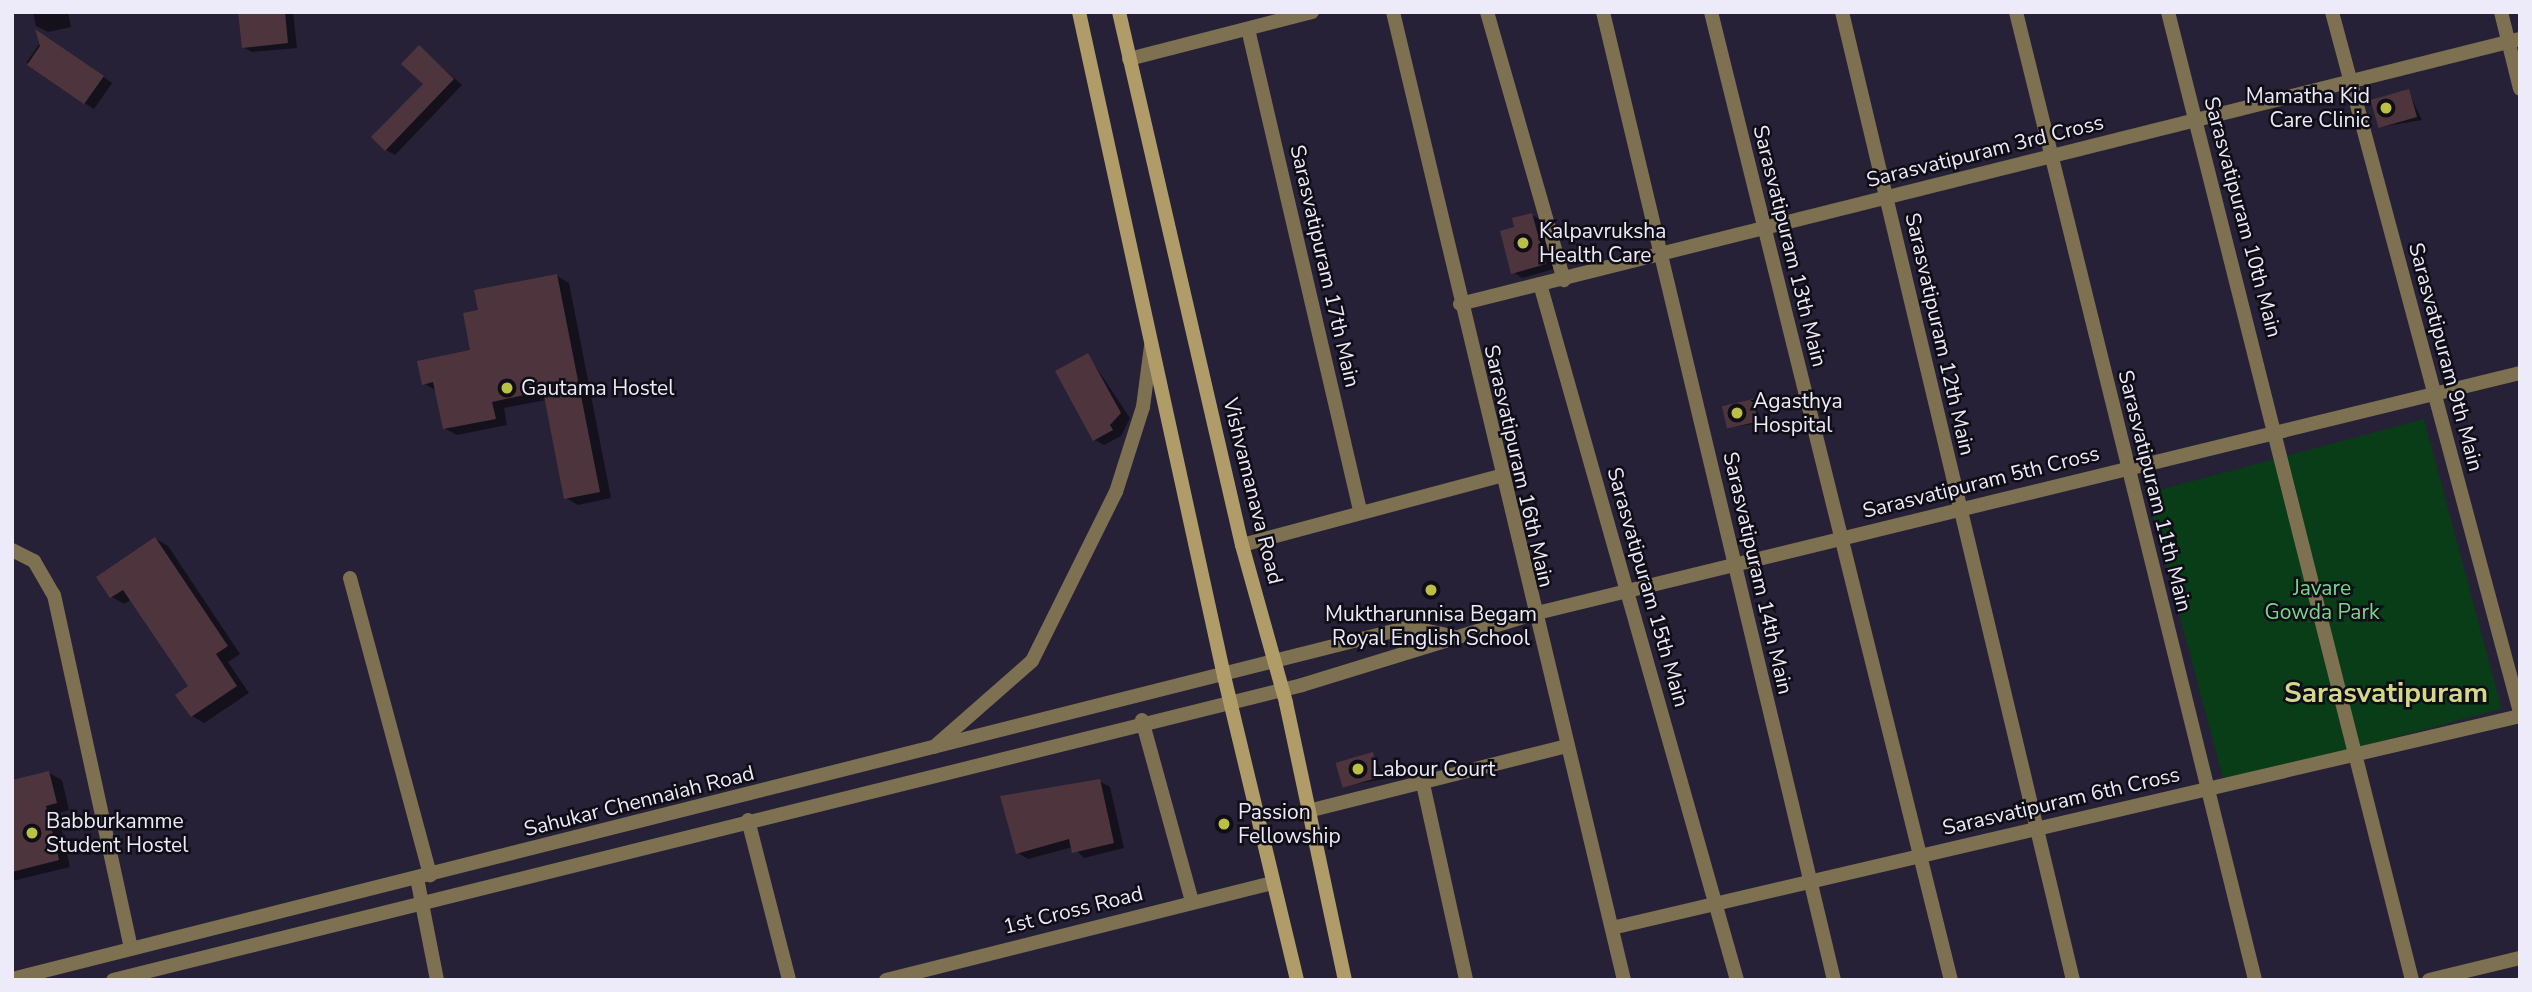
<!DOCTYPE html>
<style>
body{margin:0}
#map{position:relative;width:2532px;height:992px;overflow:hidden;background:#262136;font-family:"Nunito Sans",sans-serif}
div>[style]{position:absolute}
.green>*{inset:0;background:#093d18;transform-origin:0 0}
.shadow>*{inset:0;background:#0007;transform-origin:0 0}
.building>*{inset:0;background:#4e353d;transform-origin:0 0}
.minor>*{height:14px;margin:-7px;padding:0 7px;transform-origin:7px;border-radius:7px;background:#7d7151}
.tertiary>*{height:14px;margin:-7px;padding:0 7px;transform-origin:7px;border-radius:7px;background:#7d7151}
.secondary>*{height:14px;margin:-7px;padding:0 7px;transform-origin:7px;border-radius:7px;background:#af9c68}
.dots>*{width:19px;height:19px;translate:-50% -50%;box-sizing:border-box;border:4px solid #0f0d16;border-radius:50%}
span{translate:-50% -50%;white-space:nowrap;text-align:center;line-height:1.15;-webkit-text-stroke:5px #0f0d16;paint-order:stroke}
.poi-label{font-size:21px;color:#edeaf9}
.right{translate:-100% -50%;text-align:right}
.left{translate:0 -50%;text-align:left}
.street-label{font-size:21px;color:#edeaf9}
.park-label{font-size:21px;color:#7bd78c}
.district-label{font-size:28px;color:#d3d88a;font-weight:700}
.frame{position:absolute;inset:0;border:14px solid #edeaf9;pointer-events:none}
</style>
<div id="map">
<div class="green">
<i style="left:2424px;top:419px;width:300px;height:287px;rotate:75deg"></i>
</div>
<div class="shadow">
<i style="clip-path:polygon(33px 12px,68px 12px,71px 27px,48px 32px,36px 26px)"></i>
<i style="clip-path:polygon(240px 12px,293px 12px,297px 48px,252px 52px,243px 47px)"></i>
<i style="left:45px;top:36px;width:82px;height:32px;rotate:35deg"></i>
<i style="clip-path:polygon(419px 47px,462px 85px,395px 155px,386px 150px,425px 84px)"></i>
<i style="clip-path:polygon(2408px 91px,2422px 120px,2381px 127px)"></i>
<i style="clip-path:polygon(1532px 215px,1541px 220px,1554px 269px,1522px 278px,1513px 272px,1516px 229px)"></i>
<i style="clip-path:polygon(557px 276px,569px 283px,611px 498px,578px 505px,566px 498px,546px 400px,504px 408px,507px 425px,457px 435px,444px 428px,437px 391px,423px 383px,472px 352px,480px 311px)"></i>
<i style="clip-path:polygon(1088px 355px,1130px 418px,1121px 436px,1104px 445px,1095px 440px)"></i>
<i style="clip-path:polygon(1752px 401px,1763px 423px,1730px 427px)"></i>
<i style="clip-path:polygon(156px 539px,168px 546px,240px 654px,228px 662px,249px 693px,204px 723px,192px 716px,191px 687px,132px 599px,124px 604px,112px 597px,98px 577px)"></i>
<i style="clip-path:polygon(1373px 753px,1385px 779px,1344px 786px)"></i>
<i style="clip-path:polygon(49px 773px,62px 780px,69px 810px,58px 813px,70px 867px,12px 881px,12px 782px)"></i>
<i style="clip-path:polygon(1099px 781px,1110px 787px,1124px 848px,1084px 858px,1073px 847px,1028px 859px,1018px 853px)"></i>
</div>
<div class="building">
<i style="clip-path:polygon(238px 12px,285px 12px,288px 43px,242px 48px)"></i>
<i style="clip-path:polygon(35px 29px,104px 76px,84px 104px,27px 65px,40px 46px)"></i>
<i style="clip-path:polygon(419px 45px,454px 79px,385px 151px,371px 137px,423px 84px,401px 64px)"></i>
<i style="left:2409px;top:89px;width:29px;height:40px;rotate:74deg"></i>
<i style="clip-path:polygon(1532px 213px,1546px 264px,1511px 274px,1500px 231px,1514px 227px,1512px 218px)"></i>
<i style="clip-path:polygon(557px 274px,600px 492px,564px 499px,543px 391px,492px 402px,496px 419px,443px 429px,433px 382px,422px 385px,417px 361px,470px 350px,463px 313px,478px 310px,474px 290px)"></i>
<i style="clip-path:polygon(1088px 353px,1121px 413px,1110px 425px,1113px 430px,1093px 441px,1055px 371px)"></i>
<i style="left:1753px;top:399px;width:23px;height:32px;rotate:77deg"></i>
<i style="clip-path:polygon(155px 537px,228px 646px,216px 654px,237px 686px,191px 717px,175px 695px,188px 686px,123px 590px,110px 598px,96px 577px)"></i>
<i style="left:1373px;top:752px;width:26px;height:39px;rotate:74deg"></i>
<i style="clip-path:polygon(49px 771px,57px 803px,46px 806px,59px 860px,12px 872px,12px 780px)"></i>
<i style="clip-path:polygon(1100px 779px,1114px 843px,1072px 853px,1069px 839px,1016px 854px,1000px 796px)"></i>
</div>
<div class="minor">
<i style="left:1393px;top:12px;width:995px;rotate:76.58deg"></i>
<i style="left:1487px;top:12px;width:279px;rotate:74deg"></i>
<i style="left:1603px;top:12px;width:995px;rotate:76.58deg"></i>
<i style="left:1711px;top:12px;width:997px;rotate:76.08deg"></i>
<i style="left:1842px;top:12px;width:995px;rotate:76.58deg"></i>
<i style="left:2016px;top:12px;width:997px;rotate:76.13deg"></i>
<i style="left:2168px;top:12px;width:998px;rotate:75.85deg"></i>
<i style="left:2332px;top:12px;width:725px;rotate:74.97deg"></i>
<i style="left:2501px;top:12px;width:79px;rotate:76.1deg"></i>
<i style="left:1248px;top:29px;width:496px;rotate:76.9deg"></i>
<i style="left:1129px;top:59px;width:189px;rotate:-14.4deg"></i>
<i style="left:1540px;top:284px;width:723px;rotate:74.2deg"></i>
<i style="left:1460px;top:304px;width:1093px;rotate:-14.04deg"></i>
<i style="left:1242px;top:545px;width:267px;rotate:-15deg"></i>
<i style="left:12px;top:550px;width:25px;rotate:27deg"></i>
<i style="left:34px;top:561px;width:39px;rotate:60deg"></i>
<i style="left:54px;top:595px;width:361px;rotate:77.7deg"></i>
<i style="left:350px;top:578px;width:308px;rotate:74.9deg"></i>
<i style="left:1142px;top:720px;width:189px;rotate:74.6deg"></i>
<i style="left:934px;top:747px;width:130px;rotate:-41.3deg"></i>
<i style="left:1032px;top:661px;width:189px;rotate:-63.6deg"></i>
<i style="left:1116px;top:492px;width:89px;rotate:-72.4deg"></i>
<i style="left:1143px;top:407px;width:62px;rotate:-82.5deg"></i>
<i style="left:1423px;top:784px;width:201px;rotate:77.6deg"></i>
<i style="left:1308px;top:811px;width:266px;rotate:-14.1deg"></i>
<i style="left:748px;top:820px;width:165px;rotate:75.6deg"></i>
<i style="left:417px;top:878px;width:104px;rotate:78.9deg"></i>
<i style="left:1612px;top:928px;width:932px;rotate:-13.14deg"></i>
<i style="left:886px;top:980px;width:397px;rotate:-14.1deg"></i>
<i style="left:2429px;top:980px;width:94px;rotate:-13.6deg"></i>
</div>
<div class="tertiary">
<i style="left:12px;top:979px;width:1441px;rotate:-14.14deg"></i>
<i style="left:1409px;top:627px;width:44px;rotate:11.8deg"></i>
<i style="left:113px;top:980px;width:1225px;rotate:-13.93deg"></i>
<i style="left:1302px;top:685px;width:242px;rotate:-17.1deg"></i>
<i style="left:1533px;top:614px;width:1016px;rotate:-13.72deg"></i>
</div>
<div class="secondary">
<i style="left:1079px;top:12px;width:680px;rotate:77.68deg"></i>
<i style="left:1224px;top:676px;width:313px;rotate:76.5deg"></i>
<i style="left:1119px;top:12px;width:547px;rotate:77.01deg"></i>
<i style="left:1242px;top:545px;width:164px;rotate:74.4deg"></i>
<i style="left:1286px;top:703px;width:283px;rotate:78deg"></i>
</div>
<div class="dots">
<i style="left:2386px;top:108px;background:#bbc045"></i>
<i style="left:1523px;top:243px;background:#bbc045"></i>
<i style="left:507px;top:388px;background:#bbc045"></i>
<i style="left:1737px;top:413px;background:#bbc045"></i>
<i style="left:1431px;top:590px;background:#bbc045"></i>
<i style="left:1358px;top:769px;background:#bbc045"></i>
<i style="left:1224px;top:824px;background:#bbc045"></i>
<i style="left:32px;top:833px;background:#bbc045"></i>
</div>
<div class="poi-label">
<span class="right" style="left:2370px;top:108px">Mamatha Kid<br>Care Clinic</span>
<span class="left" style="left:1539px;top:243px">Kalpavruksha<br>Health Care</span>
<span class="left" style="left:521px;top:388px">Gautama Hostel</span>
<span class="left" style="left:1753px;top:413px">Agasthya<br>Hospital</span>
<span style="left:1431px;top:626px">Muktharunnisa Begam<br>Royal English School</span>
<span class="left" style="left:1372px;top:769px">Labour Court</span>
<span class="left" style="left:1238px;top:824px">Passion<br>Fellowship</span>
<span class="left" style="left:46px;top:833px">Babburkamme<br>Student Hostel</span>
</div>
<div class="street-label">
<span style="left:1985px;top:151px;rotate:-14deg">Sarasvatipuram 3rd Cross</span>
<span style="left:2243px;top:217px;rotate:75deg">Sarasvatipuram 10th Main</span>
<span style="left:1790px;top:246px;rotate:76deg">Sarasvatipuram 13th Main</span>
<span style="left:1325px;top:266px;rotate:77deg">Sarasvatipuram 17th Main</span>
<span style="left:1940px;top:334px;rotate:77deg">Sarasvatipuram 12th Main</span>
<span style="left:2446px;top:357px;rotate:75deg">Sarasvatipuram 9th Main</span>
<span style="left:1519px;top:466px;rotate:77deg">Sarasvatipuram 16th Main</span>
<span style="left:1981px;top:482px;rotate:-14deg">Sarasvatipuram 5th Cross</span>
<span style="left:1253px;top:491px;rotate:76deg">Vishvamanava Road</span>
<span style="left:2155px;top:491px;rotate:76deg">Sarasvatipuram 11th Main</span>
<span style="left:1758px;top:573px;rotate:77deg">Sarasvatipuram 14th Main</span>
<span style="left:1648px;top:587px;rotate:74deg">Sarasvatipuram 15th Main</span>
<span style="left:639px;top:801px;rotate:-14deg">Sahukar Chennaiah Road</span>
<span style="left:2061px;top:801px;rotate:-13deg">Sarasvatipuram 6th Cross</span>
<span style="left:1073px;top:910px;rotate:-14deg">1st Cross Road</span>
</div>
<div class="park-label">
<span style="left:2322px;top:600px">Javare<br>Gowda Park</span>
</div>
<div class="district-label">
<span style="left:2386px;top:693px">Sarasvatipuram</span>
</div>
<div class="frame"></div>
</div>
